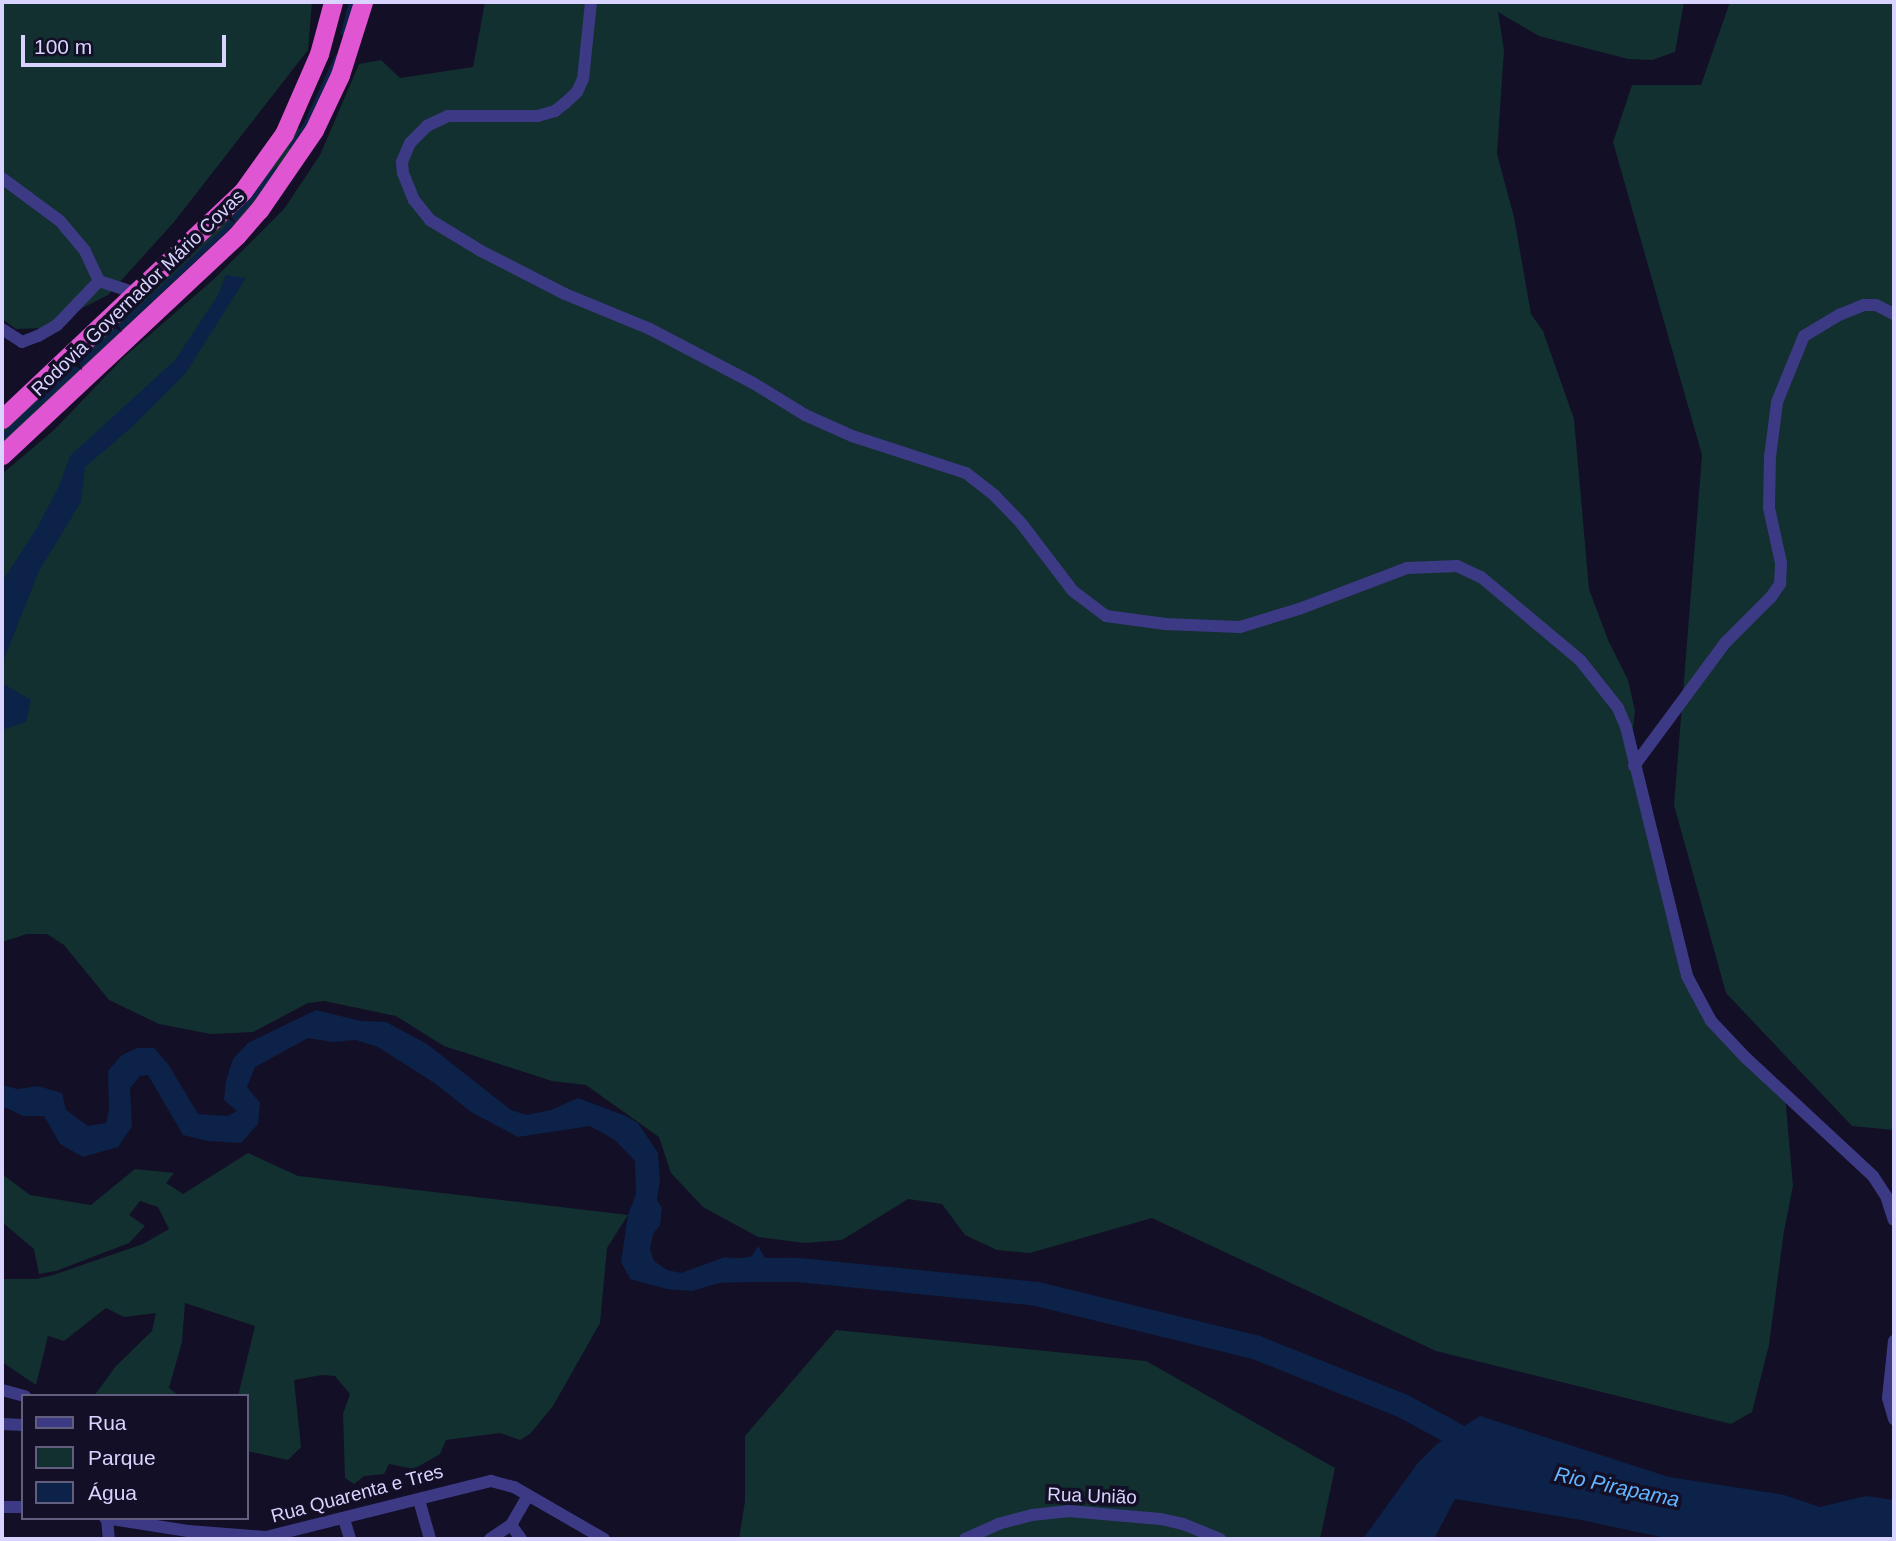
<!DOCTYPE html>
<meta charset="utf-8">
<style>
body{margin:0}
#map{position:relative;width:1896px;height:1541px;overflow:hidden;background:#130f26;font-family:Helvetica,sans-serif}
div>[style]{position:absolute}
.green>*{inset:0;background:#12302f}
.water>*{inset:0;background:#0c2248}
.stream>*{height:4.5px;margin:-2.25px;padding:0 2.25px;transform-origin:2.25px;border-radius:2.25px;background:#0c2248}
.river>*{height:24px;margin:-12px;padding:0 12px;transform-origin:12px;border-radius:12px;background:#0c2248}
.minor>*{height:12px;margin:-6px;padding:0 6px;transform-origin:6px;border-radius:6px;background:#3d3a85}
.trunk>*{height:19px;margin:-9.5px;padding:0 9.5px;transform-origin:9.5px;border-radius:9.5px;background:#e055d1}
span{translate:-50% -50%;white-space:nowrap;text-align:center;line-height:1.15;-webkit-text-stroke:7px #130f26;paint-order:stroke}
.street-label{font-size:19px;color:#d9d4ff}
.water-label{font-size:21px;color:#62b6ff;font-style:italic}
.frame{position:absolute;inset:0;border:4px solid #d9d4ff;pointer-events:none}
.legend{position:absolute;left:21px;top:1394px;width:228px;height:126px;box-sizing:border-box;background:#130f26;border:2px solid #625e7d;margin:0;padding:9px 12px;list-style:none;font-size:21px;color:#d9d4ff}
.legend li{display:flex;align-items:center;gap:14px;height:35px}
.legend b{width:35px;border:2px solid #625e7d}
.scale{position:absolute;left:21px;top:35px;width:205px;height:32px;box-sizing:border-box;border:4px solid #d9d4ff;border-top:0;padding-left:9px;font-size:21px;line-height:24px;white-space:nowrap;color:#d9d4ff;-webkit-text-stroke:5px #130f26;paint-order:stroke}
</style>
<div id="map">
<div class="green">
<i style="clip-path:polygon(2px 2px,312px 2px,308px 50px,174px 222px,108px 295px,43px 328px,16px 329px,2px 319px)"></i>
<i style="clip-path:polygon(485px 2px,1684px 2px,1675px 52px,1652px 60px,1628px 59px,1539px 36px,1498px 12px,1504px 50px,1497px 154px,1514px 217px,1531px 314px,1543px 331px,1574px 419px,1589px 589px,1608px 640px,1628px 680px,1635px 711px,1630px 751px,1697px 999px,1785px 1095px,1793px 1186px,1784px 1231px,1769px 1345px,1752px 1412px,1731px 1424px,1436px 1351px,1152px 1218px,1030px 1253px,997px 1250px,965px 1235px,942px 1204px,908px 1199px,842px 1240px,805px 1243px,758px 1237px,703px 1207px,671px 1173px,659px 1137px,586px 1085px,552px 1081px,444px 1046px,396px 1016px,324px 1001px,308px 1003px,253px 1032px,211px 1034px,159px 1024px,109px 1000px,64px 945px,47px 934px,27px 934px,2px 942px,2px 474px,54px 430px,124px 357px,214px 279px,284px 209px,320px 155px,359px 64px,381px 60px,400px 78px,473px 67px)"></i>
<i style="clip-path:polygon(1730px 2px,1894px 2px,1894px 1130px,1852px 1126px,1726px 993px,1674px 805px,1702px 455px,1613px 142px,1632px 85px,1701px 85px)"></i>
<i style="clip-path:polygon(297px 127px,305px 133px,247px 212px,2px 444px,2px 430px,103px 333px)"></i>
<i style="clip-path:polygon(248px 1153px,298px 1176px,628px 1215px,607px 1248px,600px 1323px,553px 1406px,530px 1434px,520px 1440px,500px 1433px,446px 1440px,440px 1454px,414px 1469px,389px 1464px,384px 1474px,364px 1476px,354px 1484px,345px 1478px,343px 1414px,350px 1394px,335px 1376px,322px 1375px,294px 1380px,301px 1447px,288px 1460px,247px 1451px,247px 1396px,238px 1396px,255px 1326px,185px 1303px,182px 1342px,169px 1388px,179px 1396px,94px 1396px,116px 1366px,152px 1331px,156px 1313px,124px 1317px,106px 1308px,64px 1341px,48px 1336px,36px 1385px,2px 1362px,2px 1279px,36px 1279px,53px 1275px,143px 1244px,169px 1229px,158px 1207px,140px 1201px,129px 1215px,145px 1226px,129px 1243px,56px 1271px,39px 1274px,34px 1249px,2px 1222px,2px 1174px,30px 1195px,91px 1205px,135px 1169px,174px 1173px,166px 1183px,183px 1194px)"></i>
<i style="clip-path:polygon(836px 1330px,1146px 1361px,1335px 1468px,1320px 1539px,739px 1539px,745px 1501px,745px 1436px)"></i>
</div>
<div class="water">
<i style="clip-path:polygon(226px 275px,246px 278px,185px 374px,132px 427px,85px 467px,81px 502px,39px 571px,2px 664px,2px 582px,38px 526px,58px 488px,70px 456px,175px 360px,218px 295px)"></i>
<i style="clip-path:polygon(2px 683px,31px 700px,26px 722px,2px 730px)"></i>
<i style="clip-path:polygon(316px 1010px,361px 1021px,386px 1022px,427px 1044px,511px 1110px,527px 1115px,551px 1110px,578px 1098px,626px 1116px,638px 1123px,658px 1153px,660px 1180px,657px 1200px,662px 1208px,660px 1225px,653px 1234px,650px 1249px,654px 1261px,667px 1270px,681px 1273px,725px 1257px,738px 1259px,752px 1256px,758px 1246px,768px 1263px,770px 1281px,719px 1283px,692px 1291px,667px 1289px,630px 1279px,621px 1262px,628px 1215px,636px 1194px,635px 1161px,615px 1140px,590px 1126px,518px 1137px,471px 1112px,436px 1084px,378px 1047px,356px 1040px,332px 1042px,308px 1038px,255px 1067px,247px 1087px,260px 1103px,258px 1124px,241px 1143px,208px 1141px,183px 1135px,148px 1075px,140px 1076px,130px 1088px,132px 1126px,118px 1147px,83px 1157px,60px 1144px,44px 1116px,23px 1116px,7px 1108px,2px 1109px,2px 1085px,17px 1089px,38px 1086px,62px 1093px,66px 1110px,88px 1126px,106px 1123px,109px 1110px,108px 1071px,122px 1055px,137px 1048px,154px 1048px,168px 1064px,198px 1114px,228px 1116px,237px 1111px,224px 1100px,226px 1081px,233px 1059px,248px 1043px)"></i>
<i style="clip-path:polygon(1480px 1416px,1669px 1477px,1784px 1495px,1820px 1507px,1866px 1496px,1894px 1500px,1894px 1539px,1670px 1539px,1581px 1520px,1455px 1499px,1434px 1539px,1363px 1539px,1417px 1464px,1437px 1444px)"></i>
</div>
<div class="stream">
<i style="left:343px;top:33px;width:32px;rotate:-76deg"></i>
<i style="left:291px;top:147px;width:28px;rotate:-58deg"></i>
<i style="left:306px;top:123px;width:72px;rotate:-65.2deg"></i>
<i style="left:2px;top:437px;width:305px;rotate:-43deg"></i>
<i style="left:225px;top:229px;width:79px;rotate:-49.6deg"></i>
</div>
<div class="river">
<i style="left:737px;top:1270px;width:61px"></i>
<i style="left:798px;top:1270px;width:240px;rotate:5.7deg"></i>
<i style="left:1037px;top:1294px;width:224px;rotate:13.7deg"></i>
<i style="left:1255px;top:1347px;width:159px;rotate:21.7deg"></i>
<i style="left:1403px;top:1406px;width:90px;rotate:28.6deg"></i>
</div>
<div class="minor">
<i style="left:591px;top:2px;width:77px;rotate:95.9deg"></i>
<i style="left:583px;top:79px;width:14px;rotate:115deg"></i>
<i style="left:577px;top:92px;width:16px;rotate:137deg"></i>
<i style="left:565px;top:103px;width:13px;rotate:141deg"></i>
<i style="left:555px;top:111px;width:18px;rotate:164deg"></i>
<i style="left:538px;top:116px;width:90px;rotate:180deg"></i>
<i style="left:448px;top:116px;width:23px;rotate:155deg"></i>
<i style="left:427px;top:126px;width:24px;rotate:135deg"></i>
<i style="left:410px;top:143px;width:21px;rotate:113deg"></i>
<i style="left:402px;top:162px;width:11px;rotate:85deg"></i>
<i style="left:403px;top:173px;width:29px;rotate:68deg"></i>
<i style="left:414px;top:200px;width:26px;rotate:51deg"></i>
<i style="left:430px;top:220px;width:60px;rotate:31.3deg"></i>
<i style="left:481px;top:251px;width:94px;rotate:27.1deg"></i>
<i style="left:565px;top:294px;width:92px;rotate:22.4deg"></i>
<i style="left:650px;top:329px;width:116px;rotate:27.7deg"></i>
<i style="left:753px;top:383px;width:61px;rotate:31.6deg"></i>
<i style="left:805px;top:415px;width:51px;rotate:24.1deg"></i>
<i style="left:852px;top:436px;width:120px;rotate:18deg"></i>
<i style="left:966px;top:473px;width:37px;rotate:38deg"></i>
<i style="left:995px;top:496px;width:37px;rotate:46deg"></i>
<i style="left:1021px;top:523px;width:86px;rotate:52.6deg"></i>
<i style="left:1073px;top:591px;width:41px;rotate:37.1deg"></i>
<i style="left:1106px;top:616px;width:60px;rotate:7.7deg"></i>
<i style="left:1165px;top:624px;width:75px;rotate:2.3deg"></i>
<i style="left:1240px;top:627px;width:62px;rotate:-17deg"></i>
<i style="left:1299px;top:609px;width:116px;rotate:-20.8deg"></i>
<i style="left:1407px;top:568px;width:50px;rotate:-2.3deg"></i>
<i style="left:1457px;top:566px;width:26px;rotate:25deg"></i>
<i style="left:1481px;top:577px;width:129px;rotate:40deg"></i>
<i style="left:1580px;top:660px;width:61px;rotate:51.6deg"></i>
<i style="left:1618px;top:708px;width:21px;rotate:67deg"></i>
<i style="left:1626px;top:727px;width:256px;rotate:76.2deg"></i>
<i style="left:1687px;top:976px;width:51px;rotate:61.9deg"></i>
<i style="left:1711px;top:1021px;width:51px;rotate:46.6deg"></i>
<i style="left:1746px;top:1058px;width:173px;rotate:42.9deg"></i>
<i style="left:1873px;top:1176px;width:24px;rotate:57deg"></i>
<i style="left:1886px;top:1196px;width:25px;rotate:72deg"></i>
<i style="left:2px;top:178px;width:72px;rotate:36.6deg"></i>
<i style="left:60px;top:221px;width:39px;rotate:50deg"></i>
<i style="left:85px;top:251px;width:33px;rotate:65deg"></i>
<i style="left:2px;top:329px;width:24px;rotate:33deg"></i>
<i style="left:22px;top:342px;width:17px;rotate:-21deg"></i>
<i style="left:38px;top:336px;width:22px;rotate:-30deg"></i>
<i style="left:57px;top:325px;width:61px;rotate:-46.3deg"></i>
<i style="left:99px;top:281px;width:38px;rotate:18deg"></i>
<i style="left:1634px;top:766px;width:153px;rotate:-53.5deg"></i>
<i style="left:1725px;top:643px;width:65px;rotate:-45deg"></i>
<i style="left:1771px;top:597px;width:16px;rotate:-55deg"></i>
<i style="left:1780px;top:584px;width:21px;rotate:-87deg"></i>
<i style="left:1781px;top:563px;width:56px;rotate:-102.3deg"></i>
<i style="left:1769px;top:508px;width:51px;rotate:-88.9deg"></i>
<i style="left:1770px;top:457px;width:55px;rotate:-82.7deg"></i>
<i style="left:1777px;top:402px;width:71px;rotate:-67.8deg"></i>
<i style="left:1804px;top:336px;width:41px;rotate:-31deg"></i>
<i style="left:1839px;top:315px;width:27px;rotate:-22deg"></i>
<i style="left:1864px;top:305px;width:12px"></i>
<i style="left:1876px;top:305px;width:20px;rotate:27deg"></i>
<i style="left:1894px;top:1341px;width:57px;rotate:96deg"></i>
<i style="left:1888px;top:1398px;width:22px;rotate:74deg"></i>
<i style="left:2px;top:1390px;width:24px;rotate:15deg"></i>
<i style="left:2px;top:1424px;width:21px;rotate:3deg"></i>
<i style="left:419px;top:1500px;width:41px;rotate:74.2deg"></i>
<i style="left:2px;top:1507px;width:21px"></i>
<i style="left:105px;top:1518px;width:84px;rotate:8.9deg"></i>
<i style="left:188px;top:1531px;width:78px;rotate:4.4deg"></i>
<i style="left:266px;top:1537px;width:232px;rotate:-14deg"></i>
<i style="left:491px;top:1481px;width:24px;rotate:15deg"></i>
<i style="left:514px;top:1487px;width:104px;rotate:30deg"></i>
<i style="left:107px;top:1518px;width:21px;rotate:85deg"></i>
<i style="left:344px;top:1519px;width:21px;rotate:73deg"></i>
<i style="left:511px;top:1525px;width:17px;rotate:54deg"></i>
<i style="left:490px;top:1539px;width:25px;rotate:-34deg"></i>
<i style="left:511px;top:1525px;width:34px;rotate:-60deg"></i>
<i style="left:965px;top:1539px;width:36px;rotate:-24deg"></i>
<i style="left:998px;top:1524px;width:35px;rotate:-15deg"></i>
<i style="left:1032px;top:1515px;width:36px;rotate:-6deg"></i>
<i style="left:1068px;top:1511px;width:93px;rotate:4.9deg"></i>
<i style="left:1161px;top:1519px;width:23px;rotate:13deg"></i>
<i style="left:1183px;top:1524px;width:40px;rotate:22deg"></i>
</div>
<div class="trunk">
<i style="left:2px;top:419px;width:332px;rotate:-43.4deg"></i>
<i style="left:243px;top:191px;width:70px;rotate:-54.3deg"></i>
<i style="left:284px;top:134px;width:87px;rotate:-66.4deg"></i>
<i style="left:319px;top:54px;width:54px;rotate:-74.9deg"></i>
<i style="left:2px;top:455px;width:322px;rotate:-43.1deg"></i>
<i style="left:237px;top:235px;width:33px;rotate:-49deg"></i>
<i style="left:259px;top:210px;width:97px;rotate:-55.5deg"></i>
<i style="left:314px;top:130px;width:61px;rotate:-64.7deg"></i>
<i style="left:340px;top:75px;width:77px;rotate:-72.5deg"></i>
</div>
<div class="street-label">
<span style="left:138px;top:293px;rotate:-44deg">Rodovia Governador Mário Covas</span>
<span style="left:357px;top:1494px;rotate:-15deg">Rua Quarenta e Tres</span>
<span style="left:1092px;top:1496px;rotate:2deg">Rua União</span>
</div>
<div class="water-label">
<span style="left:1617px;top:1487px;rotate:12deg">Rio Pirapama</span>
</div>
<div class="frame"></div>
<ul class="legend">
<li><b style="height:9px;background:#3d3a85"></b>Rua</li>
<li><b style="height:19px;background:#12302f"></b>Parque</li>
<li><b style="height:19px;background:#0c2248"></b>Água</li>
</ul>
<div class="scale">100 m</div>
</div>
